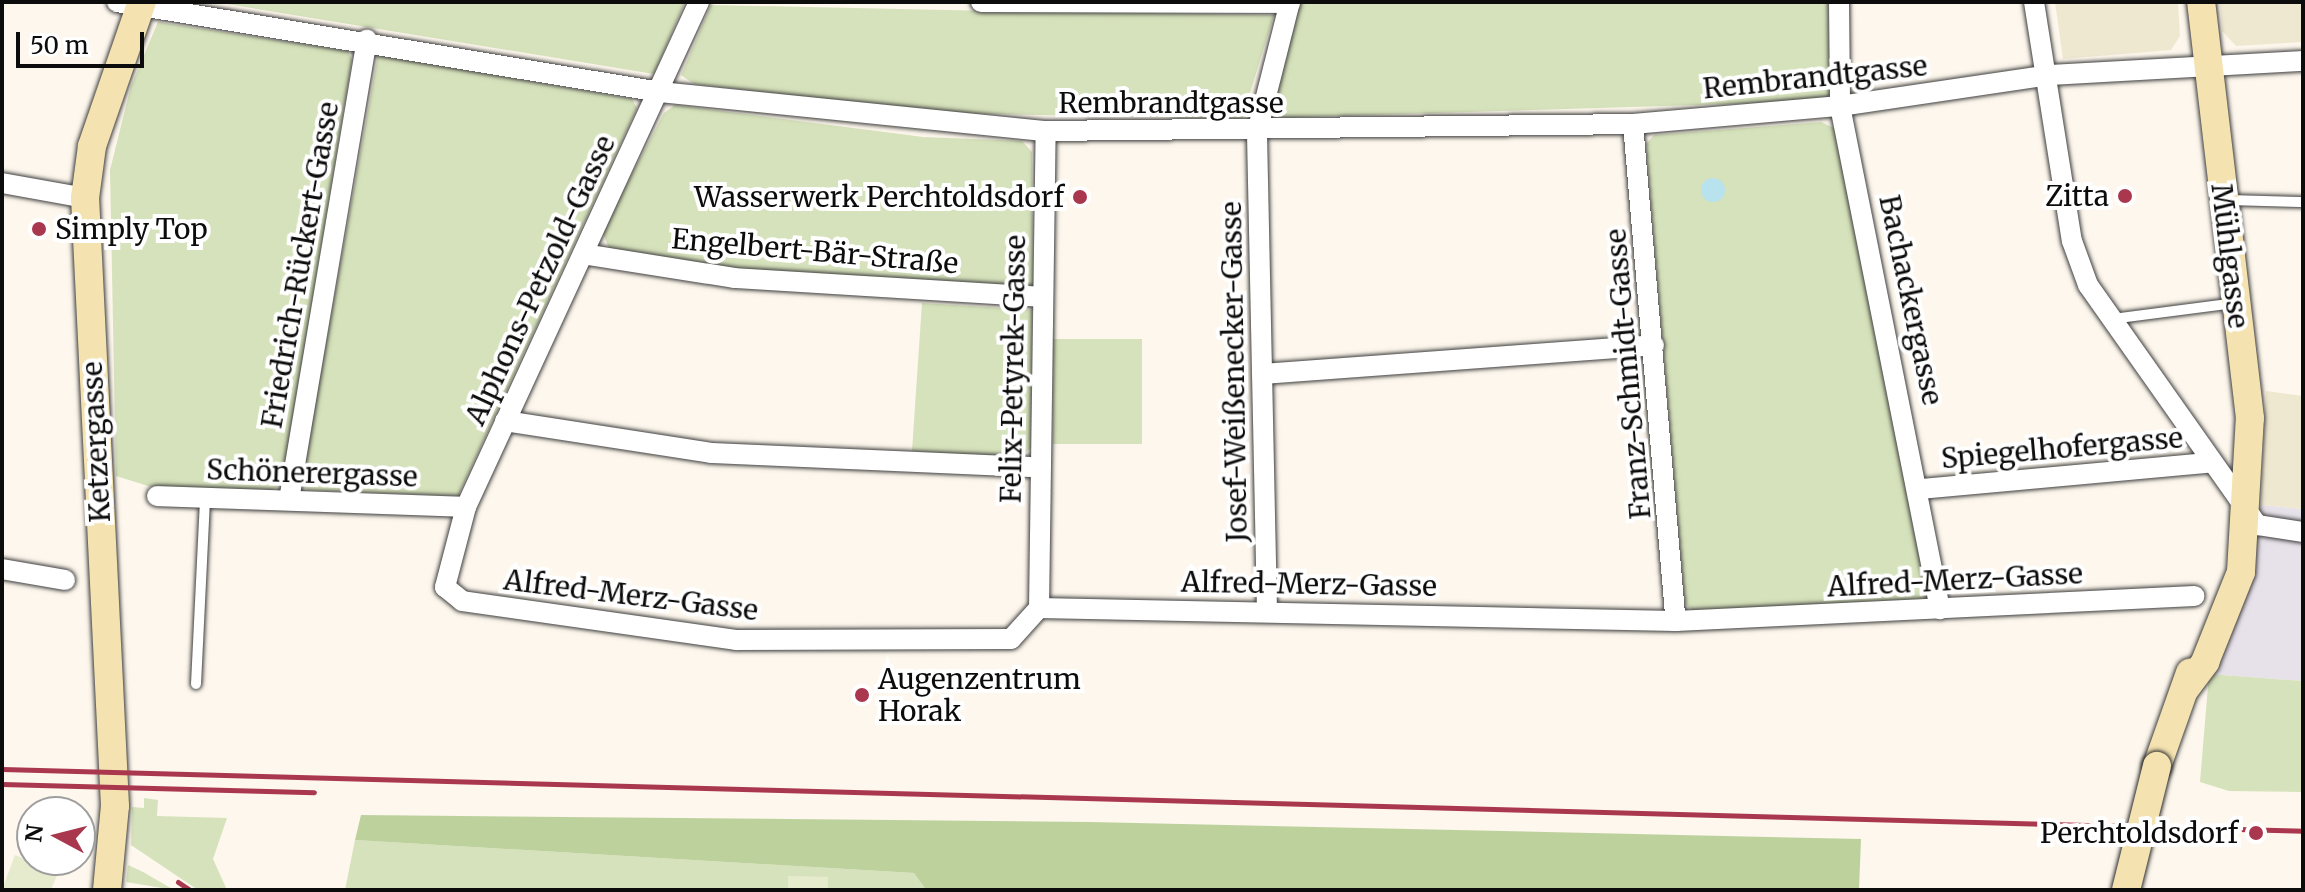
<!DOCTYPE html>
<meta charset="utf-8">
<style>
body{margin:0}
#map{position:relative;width:2305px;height:892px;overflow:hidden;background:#fdf7ed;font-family:Merriweather,serif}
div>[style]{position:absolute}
.industrial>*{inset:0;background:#e7e1ea}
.farmland>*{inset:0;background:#efe8d0}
.green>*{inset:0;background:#d6e2bb;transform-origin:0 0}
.forest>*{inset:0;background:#bdd19d}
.pitch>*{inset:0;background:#e5ebcc;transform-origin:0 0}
.water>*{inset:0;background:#b8e2ed}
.round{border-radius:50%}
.roads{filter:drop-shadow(0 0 2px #3f3f3f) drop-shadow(0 0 2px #3f3f3f)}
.lane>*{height:10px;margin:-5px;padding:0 5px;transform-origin:5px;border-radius:5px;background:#fff}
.street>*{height:20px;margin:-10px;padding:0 10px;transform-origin:10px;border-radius:10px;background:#fff}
.secondary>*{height:28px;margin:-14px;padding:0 14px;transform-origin:14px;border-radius:14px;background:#f4e2b1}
.rail>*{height:5px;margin:-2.5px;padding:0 2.5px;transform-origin:2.5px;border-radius:2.5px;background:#a9374e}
.bridges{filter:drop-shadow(0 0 2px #2e2e2e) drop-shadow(0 0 2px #2e2e2e)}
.secondary-bridge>*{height:28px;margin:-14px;padding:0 14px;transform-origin:14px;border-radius:14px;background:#f4e2b1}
.dots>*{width:22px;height:22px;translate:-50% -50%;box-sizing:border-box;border:4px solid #fff;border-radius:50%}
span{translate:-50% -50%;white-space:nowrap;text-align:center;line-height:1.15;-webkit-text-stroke:8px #fff;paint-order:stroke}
.street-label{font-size:28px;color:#0c0c0c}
.poi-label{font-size:28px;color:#0c0c0c}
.right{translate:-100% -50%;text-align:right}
.left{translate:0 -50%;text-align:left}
.frame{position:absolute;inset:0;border:4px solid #0c0c0c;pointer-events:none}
.north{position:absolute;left:16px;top:796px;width:80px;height:80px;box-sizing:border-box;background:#fff;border:2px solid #9e9e9e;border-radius:50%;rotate:277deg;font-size:22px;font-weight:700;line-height:32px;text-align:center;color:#0c0c0c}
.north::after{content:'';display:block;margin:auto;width:28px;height:36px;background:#a9374e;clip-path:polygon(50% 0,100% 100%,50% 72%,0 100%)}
.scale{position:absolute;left:16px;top:32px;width:128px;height:36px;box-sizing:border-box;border:4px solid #0c0c0c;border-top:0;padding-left:10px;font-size:24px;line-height:28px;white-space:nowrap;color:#0c0c0c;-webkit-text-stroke:6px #fff;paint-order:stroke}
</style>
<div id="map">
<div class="industrial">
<i style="clip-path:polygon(2261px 505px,2303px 509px,2303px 681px,2209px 674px,2243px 591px)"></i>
</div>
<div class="farmland">
<i style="clip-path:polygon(2055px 2px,2178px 2px,2180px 36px,2171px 50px,2063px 59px)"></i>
<i style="clip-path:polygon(2220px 2px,2303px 2px,2303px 42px,2236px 46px,2222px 31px)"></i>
<i style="clip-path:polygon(2266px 391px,2303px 396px,2303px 509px,2261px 505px)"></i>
</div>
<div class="green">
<i style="clip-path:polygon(215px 2px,685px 2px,654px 74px)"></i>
<i style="clip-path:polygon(1300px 2px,1828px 2px,1830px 101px,1268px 118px)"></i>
<i style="clip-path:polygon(711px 5px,992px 11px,1274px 15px,1242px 119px,940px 113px,694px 84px,681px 75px)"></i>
<i style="clip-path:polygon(158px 22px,348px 51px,352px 60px,282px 484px,267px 493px,158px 489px,116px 476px,110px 170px,131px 86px)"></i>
<i style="clip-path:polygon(378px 55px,632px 99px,637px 108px,458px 496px,307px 490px,301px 483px)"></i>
<i style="clip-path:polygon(675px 105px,923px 137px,1022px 141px,1032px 152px,1033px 288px,726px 269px,611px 253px,602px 231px,664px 113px)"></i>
<i style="clip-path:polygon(1821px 122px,1836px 129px,1930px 592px,1920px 604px,1694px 612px,1685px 604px,1646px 144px,1654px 135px)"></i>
<i style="clip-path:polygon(922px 303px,1032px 310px,1031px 448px,1020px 457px,912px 451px)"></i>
<i style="left:1053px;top:339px;width:89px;height:105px"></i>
<i style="clip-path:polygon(2209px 674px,2303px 681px,2303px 792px,2229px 791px,2200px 782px)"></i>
<i style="clip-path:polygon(144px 798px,158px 800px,157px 816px,227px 818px,213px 859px,227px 890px,198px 890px,131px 845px,132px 807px,144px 808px)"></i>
<i style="clip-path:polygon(355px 840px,914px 873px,926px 890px,345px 890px)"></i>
<i style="clip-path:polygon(128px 865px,143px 872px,174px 890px,126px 882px)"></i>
</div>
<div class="forest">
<i style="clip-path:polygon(361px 815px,1090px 822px,1861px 839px,1859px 890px,926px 890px,914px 873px,355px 840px)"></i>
</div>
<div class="pitch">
<i style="clip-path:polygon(15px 855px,58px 873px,51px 890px,2px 890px)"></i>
<i style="left:788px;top:876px;width:40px;height:14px;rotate:1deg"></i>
</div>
<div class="water">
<i class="round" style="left:1701px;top:178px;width:24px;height:24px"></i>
</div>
<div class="roads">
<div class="lane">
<i style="left:2225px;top:200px;width:78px;rotate:1.5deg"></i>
<i style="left:2112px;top:319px;width:124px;rotate:-7.4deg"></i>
<i style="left:196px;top:684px;width:186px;rotate:-87.2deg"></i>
</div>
<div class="street">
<i style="left:117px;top:2px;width:550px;rotate:9.41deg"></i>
<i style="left:660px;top:92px;width:388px;rotate:5.8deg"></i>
<i style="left:1046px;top:131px;width:587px;rotate:-0.68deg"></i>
<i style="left:1633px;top:124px;width:208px;rotate:-5deg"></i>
<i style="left:1840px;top:106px;width:213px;rotate:-8.4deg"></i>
<i style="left:2051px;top:75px;width:252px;rotate:-3.2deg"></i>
<i style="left:699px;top:2px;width:556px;rotate:114.77deg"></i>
<i style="left:466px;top:507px;width:83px;rotate:104.7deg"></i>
<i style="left:445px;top:587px;width:22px;rotate:39deg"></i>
<i style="left:462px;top:601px;width:277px;rotate:8.1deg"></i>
<i style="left:736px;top:640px;width:275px;rotate:-0.2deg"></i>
<i style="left:1011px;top:639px;width:42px;rotate:-47.9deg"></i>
<i style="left:1039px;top:608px;width:637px;rotate:1.17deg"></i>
<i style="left:1676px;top:621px;width:519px;rotate:-2.76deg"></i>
<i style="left:981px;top:2px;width:309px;rotate:0.2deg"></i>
<i style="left:1839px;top:2px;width:104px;rotate:89.4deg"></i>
<i style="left:1840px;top:106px;width:513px;rotate:78.76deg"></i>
<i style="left:2034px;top:2px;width:242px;rotate:81deg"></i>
<i style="left:2072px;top:241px;width:47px;rotate:70deg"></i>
<i style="left:2088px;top:285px;width:294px;rotate:54.8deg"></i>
<i style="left:2257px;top:525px;width:47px;rotate:8.7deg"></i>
<i style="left:1633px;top:124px;width:499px;rotate:85.1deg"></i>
<i style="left:2px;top:183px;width:84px;rotate:10.2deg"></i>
<i style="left:583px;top:254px;width:153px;rotate:9deg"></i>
<i style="left:734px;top:278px;width:309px;rotate:3.5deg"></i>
<i style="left:1262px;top:374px;width:393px;rotate:-4.2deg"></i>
<i style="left:505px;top:421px;width:208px;rotate:8.8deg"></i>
<i style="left:711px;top:453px;width:327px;rotate:2.5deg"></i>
<i style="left:1921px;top:489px;width:289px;rotate:-5.2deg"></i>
<i style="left:157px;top:496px;width:309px;rotate:2deg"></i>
<i style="left:289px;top:500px;width:467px;rotate:-80.4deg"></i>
<i style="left:2px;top:569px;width:64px;rotate:9.9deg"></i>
<i style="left:1039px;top:608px;width:477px;rotate:-89.2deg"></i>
<i style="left:1267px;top:611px;width:479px;rotate:-91.2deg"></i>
<i style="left:1257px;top:132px;width:134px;rotate:-75.8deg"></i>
</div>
<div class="secondary">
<i style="left:2185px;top:689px;width:34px;rotate:-53deg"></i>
<i style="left:2205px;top:662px;width:97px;rotate:-68.2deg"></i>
<i style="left:2241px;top:572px;width:154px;rotate:-86.7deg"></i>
<i style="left:2250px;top:418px;width:419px;rotate:-96.7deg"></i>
<i style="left:2157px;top:766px;width:99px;rotate:-70.5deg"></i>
<i style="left:107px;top:890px;width:84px;rotate:-84.6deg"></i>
<i style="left:115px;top:806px;width:609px;rotate:-92.82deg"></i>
<i style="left:85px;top:198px;width:52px;rotate:-82.3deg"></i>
<i style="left:92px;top:146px;width:152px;rotate:-70.9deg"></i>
</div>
</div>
<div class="rail">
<i style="left:2px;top:769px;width:2302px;rotate:1.54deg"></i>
<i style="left:2px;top:784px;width:312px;rotate:1.5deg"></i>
<i style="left:178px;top:882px;width:14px;rotate:34deg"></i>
</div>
<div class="bridges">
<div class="secondary-bridge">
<i style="left:2126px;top:890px;width:128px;rotate:-76deg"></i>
</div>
</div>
<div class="dots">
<i style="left:2125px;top:196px;background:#a9374e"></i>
<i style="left:1080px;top:197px;background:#a9374e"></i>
<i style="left:39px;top:229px;background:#a9374e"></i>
<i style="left:862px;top:695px;background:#a9374e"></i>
<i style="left:2256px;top:833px;background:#a9374e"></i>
</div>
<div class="street-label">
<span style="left:1815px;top:77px;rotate:-6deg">Rembrandtgasse</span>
<span style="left:1171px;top:103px">Rembrandtgasse</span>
<span style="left:815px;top:251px;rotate:5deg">Engelbert-Bär-Straße</span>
<span style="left:2230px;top:256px;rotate:83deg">Mühlgasse</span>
<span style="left:300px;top:265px;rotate:-80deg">Friedrich-Rückert-Gasse</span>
<span style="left:540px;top:280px;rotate:-65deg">Alphons-Petzold-Gasse</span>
<span style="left:1911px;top:300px;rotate:78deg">Bachackergasse</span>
<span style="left:1013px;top:369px;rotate:-89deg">Felix-Petyrek-Gasse</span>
<span style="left:1234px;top:372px;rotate:-91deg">Josef-Weißenecker-Gasse</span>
<span style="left:1628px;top:374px;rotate:-95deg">Franz-Schmidt-Gasse</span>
<span style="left:96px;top:442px;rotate:-93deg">Ketzergasse</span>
<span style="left:2062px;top:448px;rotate:-5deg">Spiegelhofergasse</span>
<span style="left:312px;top:473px;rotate:2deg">Schönerergasse</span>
<span style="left:1955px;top:580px;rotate:-3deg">Alfred-Merz-Gasse</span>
<span style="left:1309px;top:584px;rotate:1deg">Alfred-Merz-Gasse</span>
<span style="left:631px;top:595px;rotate:7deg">Alfred-Merz-Gasse</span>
</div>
<div class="poi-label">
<span class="right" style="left:2109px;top:196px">Zitta</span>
<span class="right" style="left:1064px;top:197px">Wasserwerk Perchtoldsdorf</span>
<span class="left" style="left:55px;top:229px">Simply Top</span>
<span class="left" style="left:878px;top:695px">Augenzentrum<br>Horak</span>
<span class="right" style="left:2238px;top:833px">Perchtoldsdorf</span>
</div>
<div class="frame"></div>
<div class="north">N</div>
<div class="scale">50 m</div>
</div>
